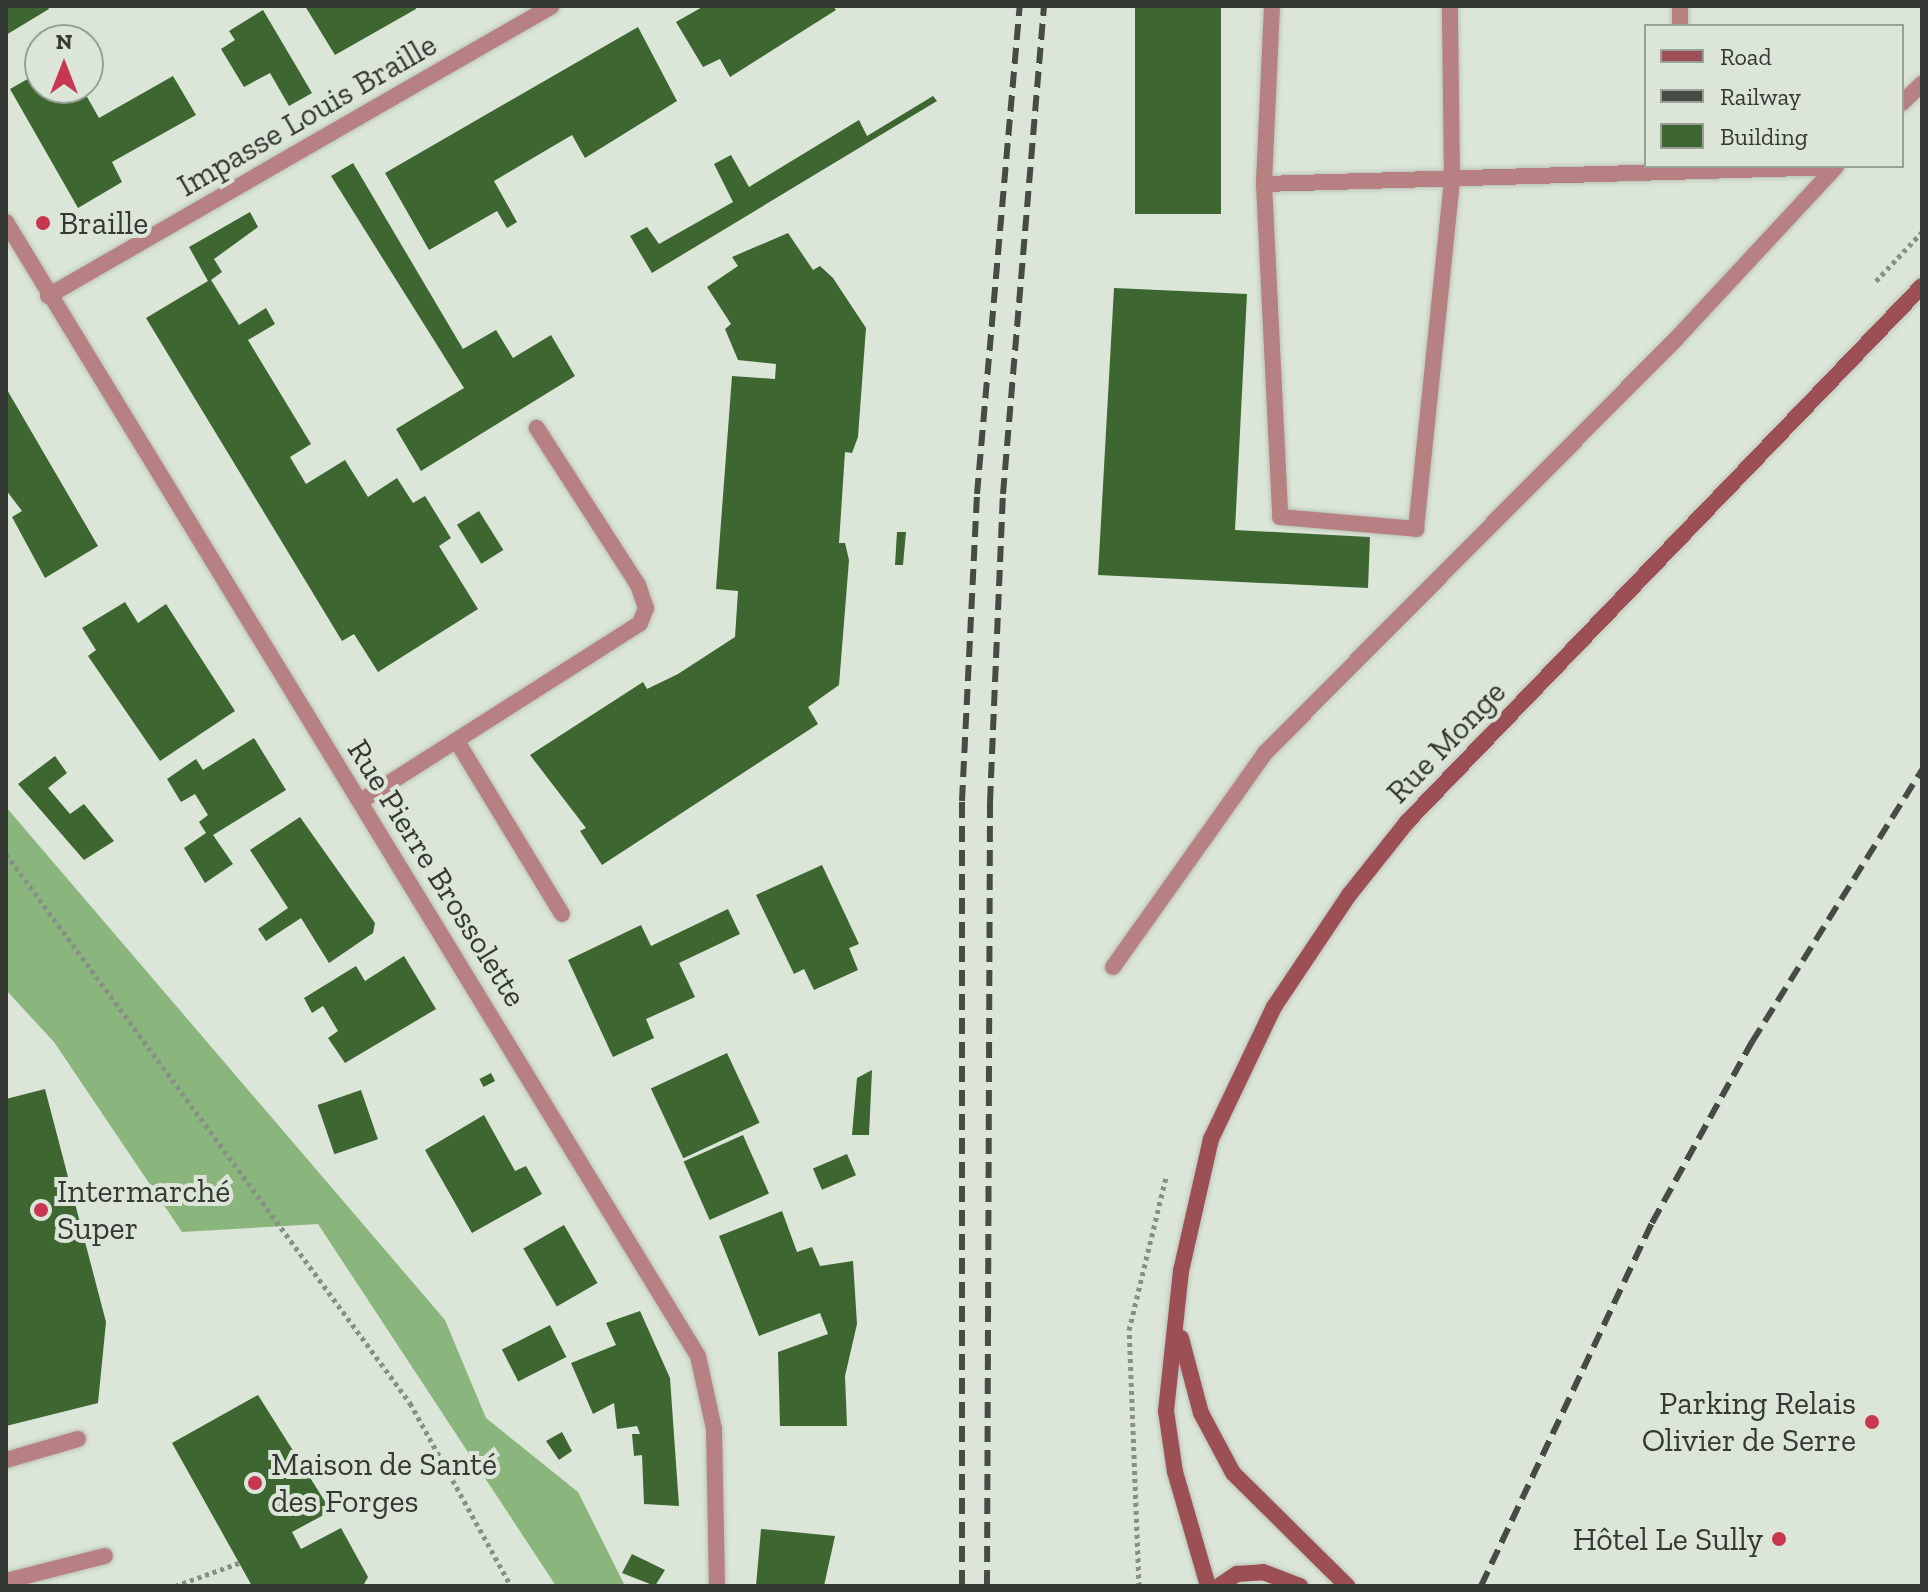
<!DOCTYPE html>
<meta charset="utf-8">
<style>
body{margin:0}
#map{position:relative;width:1928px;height:1592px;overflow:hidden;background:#dbe6d8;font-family:"Zilla Slab",serif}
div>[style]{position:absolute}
.forest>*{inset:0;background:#8ab67d}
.building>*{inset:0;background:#3d6631;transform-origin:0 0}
.path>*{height:5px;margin-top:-2.5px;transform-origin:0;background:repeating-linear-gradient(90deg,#889086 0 4px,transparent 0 8px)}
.roads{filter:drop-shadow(0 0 2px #bac3b7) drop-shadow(0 0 2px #bac3b7)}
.lane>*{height:16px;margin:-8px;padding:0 8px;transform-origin:8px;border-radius:8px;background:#b78083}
.street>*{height:16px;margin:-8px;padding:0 8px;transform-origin:8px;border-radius:8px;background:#b78083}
.secondary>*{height:16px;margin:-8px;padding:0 8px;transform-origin:8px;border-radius:8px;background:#9d4f56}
.rail>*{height:6px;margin-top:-3px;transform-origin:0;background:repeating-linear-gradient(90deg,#464c45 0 16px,transparent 0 24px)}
.dots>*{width:22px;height:22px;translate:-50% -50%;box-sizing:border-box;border:4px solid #dbe6d8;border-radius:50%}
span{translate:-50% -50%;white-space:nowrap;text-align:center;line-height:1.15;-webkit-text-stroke:8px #dbe6d8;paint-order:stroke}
.street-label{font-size:32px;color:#343933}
.poi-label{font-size:32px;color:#343933}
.left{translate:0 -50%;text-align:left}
.right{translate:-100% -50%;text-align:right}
.frame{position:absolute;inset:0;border:8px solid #343933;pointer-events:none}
.legend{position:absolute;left:1644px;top:24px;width:260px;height:144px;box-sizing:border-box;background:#dbe6d8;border:2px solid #98a196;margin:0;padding:10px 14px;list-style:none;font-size:24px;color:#343933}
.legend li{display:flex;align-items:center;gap:16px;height:40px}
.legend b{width:40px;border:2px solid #98a196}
.north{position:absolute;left:24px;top:24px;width:80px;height:80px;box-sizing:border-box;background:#dbe6d8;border:2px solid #98a196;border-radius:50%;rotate:0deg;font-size:22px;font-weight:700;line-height:32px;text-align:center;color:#343933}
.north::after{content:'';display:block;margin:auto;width:28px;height:36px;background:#c73750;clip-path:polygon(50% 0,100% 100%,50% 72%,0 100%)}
</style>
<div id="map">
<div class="forest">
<i style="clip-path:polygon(6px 807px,445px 1320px,486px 1418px,578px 1492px,625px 1586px,556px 1586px,318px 1224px,182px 1232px,54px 1042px,6px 990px)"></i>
</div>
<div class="building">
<i style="clip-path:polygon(6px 6px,47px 6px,49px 9px,6px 35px)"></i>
<i style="clip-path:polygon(305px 6px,415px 6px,416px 9px,335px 55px)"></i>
<i style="clip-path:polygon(704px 6px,833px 6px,836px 10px,730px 77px,720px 59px,703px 67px,676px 22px)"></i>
<i style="left:1135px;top:6px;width:86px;height:208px"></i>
<i style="clip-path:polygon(263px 10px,312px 93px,289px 106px,270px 73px,244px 87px,221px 49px,235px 40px,229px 31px)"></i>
<i style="clip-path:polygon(638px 27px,677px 101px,585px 158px,572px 135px,494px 181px,517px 222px,507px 228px,497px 211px,429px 250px,385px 173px)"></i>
<i style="clip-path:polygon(40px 72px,40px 88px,82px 88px,99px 118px,173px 76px,196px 115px,112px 162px,122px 182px,78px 208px,10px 89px)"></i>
<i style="clip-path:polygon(933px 96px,937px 101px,652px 273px,630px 236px,647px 227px,659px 244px,733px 202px,714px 164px,731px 155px,749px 187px,859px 120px,867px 136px)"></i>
<i style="clip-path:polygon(353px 163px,463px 349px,496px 330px,513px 358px,551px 335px,575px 376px,421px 471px,396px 429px,464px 388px,331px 176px)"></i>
<i style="clip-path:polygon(250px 212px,258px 227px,214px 259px,222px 272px,211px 280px,239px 325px,266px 308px,275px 324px,248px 340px,311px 444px,290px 457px,306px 484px,345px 460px,368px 497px,397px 478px,413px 503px,425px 496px,451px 538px,439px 546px,478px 609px,378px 672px,354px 634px,342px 641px,146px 318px,208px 281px,189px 247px)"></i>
<i style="clip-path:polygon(788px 233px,813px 270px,820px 266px,833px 278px,866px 328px,858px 437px,852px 453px,845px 452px,839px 543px,845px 543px,849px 560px,839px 685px,808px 707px,818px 724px,602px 865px,580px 831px,586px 828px,530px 755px,643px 682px,647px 689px,678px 674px,735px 637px,738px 591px,716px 589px,732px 376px,775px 379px,776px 364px,738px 360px,725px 329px,731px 324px,707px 287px,738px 266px,732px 257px)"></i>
<i style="clip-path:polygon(1114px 288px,1247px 294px,1235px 530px,1370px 537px,1368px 588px,1098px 575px)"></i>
<i style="clip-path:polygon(6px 388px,98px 546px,45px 578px,12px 517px,22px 511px,6px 490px)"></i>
<i style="left:479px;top:511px;width:46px;height:26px;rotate:58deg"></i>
<i style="clip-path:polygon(897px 532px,906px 532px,903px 565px,895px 565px)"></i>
<i style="clip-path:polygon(125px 602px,138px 623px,166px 604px,235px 711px,160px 761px,88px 656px,96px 650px,82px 628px)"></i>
<i style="clip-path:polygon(254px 738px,286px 790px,213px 835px,233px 864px,205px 883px,184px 848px,206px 833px,199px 822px,208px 815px,195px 794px,181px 802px,167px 779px,196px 759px,203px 770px)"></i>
<i style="clip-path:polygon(55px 756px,67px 773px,48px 788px,70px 814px,84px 804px,114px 841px,84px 860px,18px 784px)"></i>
<i style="clip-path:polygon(300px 817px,375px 923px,373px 933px,329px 963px,301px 918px,266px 941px,258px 929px,288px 908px,250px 850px)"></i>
<i style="clip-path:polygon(822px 865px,859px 944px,849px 948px,858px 970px,814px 990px,804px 969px,794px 974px,756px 895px)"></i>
<i style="clip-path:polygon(728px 909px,740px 934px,679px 963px,695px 997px,646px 1019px,654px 1038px,613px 1057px,568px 960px,641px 925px,651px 946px)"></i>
<i style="clip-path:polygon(404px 956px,436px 1009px,345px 1063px,328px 1038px,338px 1031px,323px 1006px,312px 1013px,304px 998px,356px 966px,365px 981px)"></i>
<i style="left:727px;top:1053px;width:77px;height:84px;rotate:65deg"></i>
<i style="clip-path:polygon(872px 1070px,869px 1135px,852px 1135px,857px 1078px)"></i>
<i style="left:491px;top:1073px;width:9px;height:13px;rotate:63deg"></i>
<i style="clip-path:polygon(45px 1089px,106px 1322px,98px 1403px,6px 1426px,6px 1099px)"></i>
<i style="left:361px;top:1090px;width:52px;height:46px;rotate:71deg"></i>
<i style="clip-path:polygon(484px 1115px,515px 1171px,526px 1166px,542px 1194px,472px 1233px,425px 1150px)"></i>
<i style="left:743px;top:1135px;width:64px;height:65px;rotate:66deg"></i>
<i style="left:847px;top:1154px;width:23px;height:37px;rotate:67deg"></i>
<i style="clip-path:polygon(782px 1211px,797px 1252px,812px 1247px,820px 1266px,853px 1261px,857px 1324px,845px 1376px,847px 1426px,780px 1426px,778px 1352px,828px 1334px,820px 1313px,759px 1336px,719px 1236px)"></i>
<i style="left:564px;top:1225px;width:67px;height:47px;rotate:60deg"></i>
<i style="clip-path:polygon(640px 1311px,670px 1378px,679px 1506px,644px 1504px,642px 1455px,634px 1456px,632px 1434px,640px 1434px,637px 1426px,617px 1429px,614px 1403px,593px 1414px,571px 1363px,616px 1345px,606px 1323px)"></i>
<i style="left:550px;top:1325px;width:36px;height:54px;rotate:63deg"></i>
<i style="clip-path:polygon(258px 1395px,331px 1511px,292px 1532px,301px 1549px,341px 1528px,368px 1577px,363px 1586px,252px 1586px,172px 1443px)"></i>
<i style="clip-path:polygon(562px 1432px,572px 1451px,559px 1460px,546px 1441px)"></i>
<i style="clip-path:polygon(761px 1529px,835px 1536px,824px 1586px,756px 1586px)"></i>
<i style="clip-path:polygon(632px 1554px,665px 1570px,655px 1586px,622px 1573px)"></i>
</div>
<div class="path">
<i style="left:1876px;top:281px;width:67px;rotate:-46.8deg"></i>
<i style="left:6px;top:854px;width:682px;rotate:53.65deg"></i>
<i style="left:410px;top:1403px;width:209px;rotate:61.1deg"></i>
<i style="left:175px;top:1586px;width:68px;rotate:-19.8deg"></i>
<i style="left:1139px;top:1586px;width:256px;rotate:-92.2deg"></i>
<i style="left:1129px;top:1330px;width:157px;rotate:-76.4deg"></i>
</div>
<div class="roads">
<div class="lane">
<i style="left:1272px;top:6px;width:178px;rotate:92.6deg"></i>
<i style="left:1264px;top:184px;width:333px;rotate:87.2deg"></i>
<i style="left:1280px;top:517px;width:137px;rotate:5deg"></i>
<i style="left:1416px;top:529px;width:352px;rotate:-84.1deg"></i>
<i style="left:1452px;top:179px;width:173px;rotate:-90.7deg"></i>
<i style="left:1680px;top:6px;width:20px;rotate:90deg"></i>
<i style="left:1902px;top:103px;width:28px;rotate:-44deg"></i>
<i style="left:1264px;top:184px;width:572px;rotate:-1.7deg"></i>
<i style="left:458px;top:743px;width:200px;rotate:58.7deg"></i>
<i style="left:361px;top:801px;width:331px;rotate:-32.5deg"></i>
<i style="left:640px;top:623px;width:16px;rotate:-68deg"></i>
<i style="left:646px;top:608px;width:24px;rotate:-109deg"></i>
<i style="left:638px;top:585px;width:187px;rotate:-122.8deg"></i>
<i style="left:1113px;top:967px;width:262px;rotate:-54.6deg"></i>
<i style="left:1265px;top:753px;width:582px;rotate:-45.21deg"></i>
<i style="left:1675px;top:340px;width:231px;rotate:-47.1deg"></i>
<i style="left:6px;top:1460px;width:75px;rotate:-16.3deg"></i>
<i style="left:6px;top:1581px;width:102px;rotate:-14.2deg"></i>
</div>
<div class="street">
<i style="left:6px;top:222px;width:1328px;rotate:58.61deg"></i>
<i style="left:698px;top:1356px;width:75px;rotate:77.6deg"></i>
<i style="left:714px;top:1429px;width:157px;rotate:88.9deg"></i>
<i style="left:48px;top:296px;width:581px;rotate:-29.92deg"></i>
</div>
<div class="secondary">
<i style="left:1181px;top:1338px;width:78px;rotate:75.1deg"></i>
<i style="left:1201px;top:1413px;width:68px;rotate:61.9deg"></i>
<i style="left:1233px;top:1473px;width:161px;rotate:44.7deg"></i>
<i style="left:1208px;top:1586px;width:119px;rotate:-106.1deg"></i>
<i style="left:1175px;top:1472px;width:62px;rotate:-98.4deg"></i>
<i style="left:1166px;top:1411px;width:141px;rotate:-83.9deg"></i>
<i style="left:1181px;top:1271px;width:135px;rotate:-77.2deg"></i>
<i style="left:1211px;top:1139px;width:146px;rotate:-64.5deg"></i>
<i style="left:1274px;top:1007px;width:135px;rotate:-56.2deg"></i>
<i style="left:1349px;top:895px;width:93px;rotate:-51.5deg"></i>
<i style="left:1407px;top:822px;width:743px;rotate:-46.14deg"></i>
<i style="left:1219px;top:1586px;width:22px;rotate:-34deg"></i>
<i style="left:1237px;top:1574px;width:26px;rotate:-4deg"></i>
<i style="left:1263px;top:1572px;width:40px;rotate:21deg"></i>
</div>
</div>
<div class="rail">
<i style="left:962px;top:1586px;width:785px;rotate:-90deg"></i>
<i style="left:962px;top:801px;width:307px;rotate:-87.2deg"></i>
<i style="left:977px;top:494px;width:490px;rotate:-85deg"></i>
<i style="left:987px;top:1586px;width:784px;rotate:-89.78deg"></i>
<i style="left:990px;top:802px;width:308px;rotate:-87.6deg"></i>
<i style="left:1003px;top:494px;width:490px;rotate:-85.2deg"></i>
<i style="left:1481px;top:1586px;width:401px;rotate:-64.8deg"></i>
<i style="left:1652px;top:1223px;width:207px;rotate:-61.1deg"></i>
<i style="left:1752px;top:1042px;width:321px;rotate:-58deg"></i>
</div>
<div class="dots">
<i style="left:43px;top:223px;background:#c73750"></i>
<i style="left:41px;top:1210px;background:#c73750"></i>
<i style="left:1872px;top:1422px;background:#c73750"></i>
<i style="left:255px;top:1483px;background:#c73750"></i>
<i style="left:1779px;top:1539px;background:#c73750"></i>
</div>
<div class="street-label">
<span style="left:307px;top:115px;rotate:-30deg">Impasse Louis Braille</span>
<span style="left:1446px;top:742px;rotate:-46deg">Rue Monge</span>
<span style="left:437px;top:873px;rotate:58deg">Rue Pierre Brossolette</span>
</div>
<div class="poi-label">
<span class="left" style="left:59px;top:223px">Braille</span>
<span class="left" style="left:57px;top:1210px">Intermarché<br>Super</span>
<span class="right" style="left:1856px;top:1422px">Parking Relais<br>Olivier de Serre</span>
<span class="left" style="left:271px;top:1483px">Maison de Santé<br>des Forges</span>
<span class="right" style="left:1763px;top:1539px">Hôtel Le Sully</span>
</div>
<div class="frame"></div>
<ul class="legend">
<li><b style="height:10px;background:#9d4f56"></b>Road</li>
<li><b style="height:10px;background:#464c45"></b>Railway</li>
<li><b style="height:22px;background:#3d6631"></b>Building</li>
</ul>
<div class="north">N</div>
</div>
